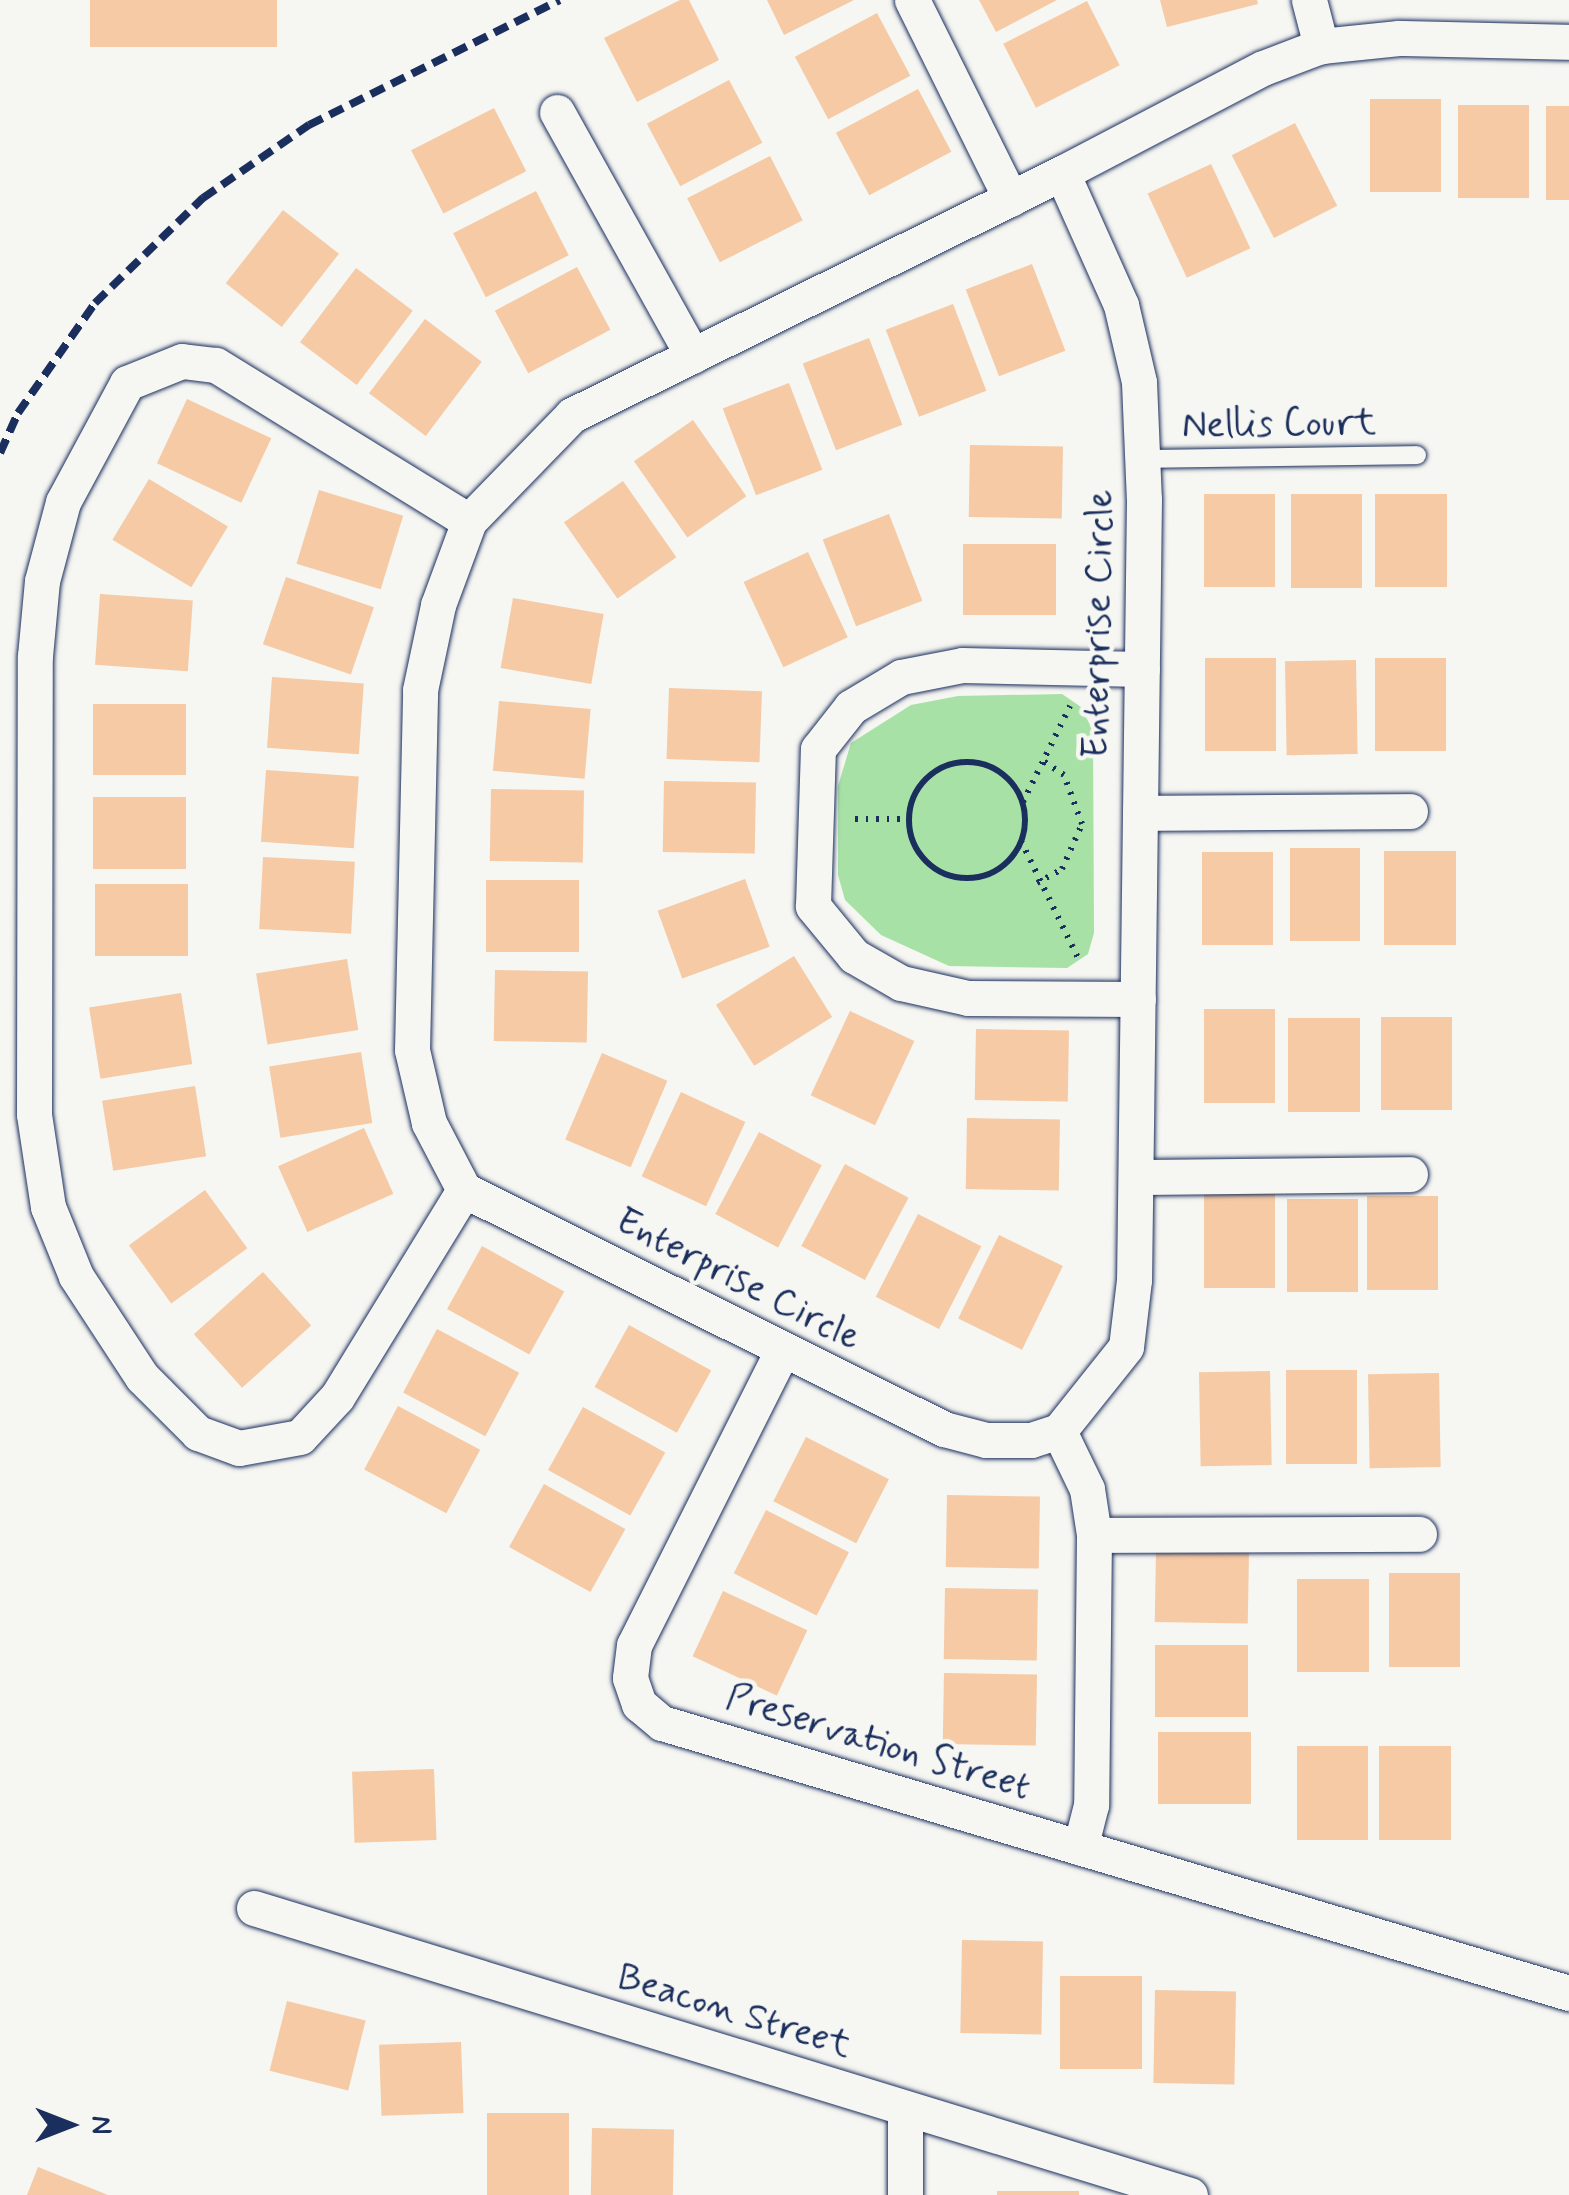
<!DOCTYPE html>
<style>
body{margin:0}
#map{position:relative;width:1569px;height:2195px;overflow:hidden;background:#f6f6f2;font-family:Mynerve,sans-serif}
div>[style]{position:absolute}
.green>*{inset:0;background:#a7e1a6}
.building>*{inset:0;background:#f5caa4;transform-origin:0 0}
.path>*{height:6px;margin-top:-3px;transform-origin:0;background:repeating-linear-gradient(90deg,#1b2f5e 0 2.5px,transparent 0 10.5px)}
.path>.ring{margin:-3px;padding:0;box-sizing:content-box;background:none;border:6px solid #1b2f5e;border-radius:50%}
.roads{filter:drop-shadow(0 0 2px #1b2f5e) drop-shadow(0 0 2px #1b2f5e)}
.lane>*{height:18px;margin:-9px;padding:0 9px;transform-origin:9px;border-radius:9px;background:#f6f6f2}
.street>*{height:35px;margin:-17.5px;padding:0 17.5px;transform-origin:17.5px;border-radius:17.5px;background:#f6f6f2}
.rail>*{height:8px;margin-top:-4px;transform-origin:0;background:repeating-linear-gradient(90deg,#1b2f5e 0 15px,transparent 0 23px)}
span{translate:-50% -50%;white-space:nowrap;text-align:center;line-height:1.15;-webkit-text-stroke:9px #f6f6f2;paint-order:stroke}
.street-label{font-size:38px;color:#1b2f5e}
.north{position:absolute;left:20px;top:2075px;width:100px;height:100px;-webkit-text-stroke:8px #f6f6f2;paint-order:stroke;rotate:90deg;font-size:28px;font-weight:700;line-height:40px;text-align:center;color:#1b2f5e}
.north::after{content:'';display:block;margin:auto;width:35px;height:45px;background:#1b2f5e;clip-path:polygon(50% 0,100% 100%,50% 72%,0 100%)}
</style>
<div id="map">
<div class="green">
<i style="clip-path:polygon(1062px 694px,1081px 707px,1093px 731px,1094px 933px,1088px 954px,1067px 968px,949px 966px,881px 935px,845px 900px,838px 875px,838px 786px,851px 743px,911px 705px,958px 696px)"></i>
</div>
<div class="building">
<i style="left:90px;top:0;width:187px;height:47px"></i>
<i style="clip-path:polygon(680px 0,689px 0,719px 60px,637px 102px,604px 38px)"></i>
<i style="clip-path:polygon(767px 0,854px 0,784px 35px)"></i>
<i style="clip-path:polygon(979px 0,1057px 0,996px 32px)"></i>
<i style="clip-path:polygon(1160px 0,1257px 0,1258px 4px,1167px 27px)"></i>
<i style="left:1087px;top:1px;width:72px;height:94px;rotate:63deg"></i>
<i style="left:877px;top:13px;width:71px;height:93px;rotate:62deg"></i>
<i style="left:729px;top:80px;width:71px;height:93px;rotate:62deg"></i>
<i style="left:918px;top:89px;width:71px;height:93px;rotate:62deg"></i>
<i style="left:1370px;top:99px;width:71px;height:93px"></i>
<i style="left:1458px;top:105px;width:71px;height:93px"></i>
<i style="left:1546px;top:106px;width:23px;height:94px"></i>
<i style="left:494px;top:108px;width:71px;height:93px;rotate:63deg"></i>
<i style="left:1295px;top:123px;width:93px;height:71px;rotate:63deg"></i>
<i style="left:770px;top:156px;width:72px;height:93px;rotate:63deg"></i>
<i style="left:1211px;top:164px;width:93px;height:70px;rotate:65deg"></i>
<i style="left:536px;top:191px;width:72px;height:93px;rotate:63deg"></i>
<i style="left:283px;top:210px;width:71px;height:93px;rotate:38deg"></i>
<i style="left:1032px;top:264px;width:93px;height:71px;rotate:69deg"></i>
<i style="left:577px;top:267px;width:71px;height:93px;rotate:62deg"></i>
<i style="left:356px;top:268px;width:71px;height:93px;rotate:37deg"></i>
<i style="left:953px;top:304px;width:93px;height:72px;rotate:69deg"></i>
<i style="left:425px;top:319px;width:71px;height:93px;rotate:37deg"></i>
<i style="left:869px;top:338px;width:93px;height:71px;rotate:69deg"></i>
<i style="left:789px;top:383px;width:93px;height:71px;rotate:69deg"></i>
<i style="left:187px;top:399px;width:93px;height:71px;rotate:25deg"></i>
<i style="left:693px;top:420px;width:93px;height:72px;rotate:55deg"></i>
<i style="left:970px;top:445px;width:93px;height:72px;rotate:1deg"></i>
<i style="left:149px;top:479px;width:92px;height:71px;rotate:31deg"></i>
<i style="left:623px;top:481px;width:93px;height:72px;rotate:55deg"></i>
<i style="left:319px;top:490px;width:88px;height:77px;rotate:17deg"></i>
<i style="left:1204px;top:494px;width:71px;height:93px"></i>
<i style="left:1291px;top:494px;width:71px;height:94px"></i>
<i style="left:1375px;top:494px;width:72px;height:93px"></i>
<i style="left:889px;top:514px;width:93px;height:71px;rotate:69deg"></i>
<i style="left:963px;top:544px;width:93px;height:71px"></i>
<i style="left:808px;top:552px;width:94px;height:71px;rotate:65deg"></i>
<i style="left:286px;top:577px;width:93px;height:71px;rotate:19deg"></i>
<i style="left:100px;top:594px;width:93px;height:71px;rotate:4deg"></i>
<i style="left:513px;top:598px;width:92px;height:71px;rotate:10deg"></i>
<i style="left:1205px;top:658px;width:71px;height:93px"></i>
<i style="left:1446px;top:658px;width:93px;height:71px;rotate:90deg"></i>
<i style="left:1356px;top:660px;width:94px;height:71px;rotate:89deg"></i>
<i style="left:272px;top:677px;width:92px;height:71px;rotate:4deg"></i>
<i style="left:669px;top:688px;width:93px;height:71px;rotate:2deg"></i>
<i style="left:499px;top:701px;width:92px;height:70px;rotate:5deg"></i>
<i style="left:93px;top:704px;width:93px;height:71px"></i>
<i style="left:266px;top:770px;width:93px;height:72px;rotate:4deg"></i>
<i style="left:664px;top:781px;width:92px;height:71px;rotate:1deg"></i>
<i style="left:491px;top:789px;width:93px;height:72px;rotate:1deg"></i>
<i style="left:186px;top:797px;width:72px;height:93px;rotate:90deg"></i>
<i style="left:1290px;top:848px;width:70px;height:93px"></i>
<i style="left:1384px;top:851px;width:72px;height:94px"></i>
<i style="left:1202px;top:852px;width:71px;height:93px"></i>
<i style="left:263px;top:857px;width:92px;height:72px;rotate:3deg"></i>
<i style="left:745px;top:879px;width:72px;height:93px;rotate:70deg"></i>
<i style="left:486px;top:880px;width:93px;height:72px"></i>
<i style="left:95px;top:884px;width:93px;height:72px"></i>
<i style="left:794px;top:956px;width:72px;height:92px;rotate:58deg"></i>
<i style="left:347px;top:959px;width:72px;height:92px;rotate:81deg"></i>
<i style="left:495px;top:970px;width:93px;height:71px;rotate:1deg"></i>
<i style="left:181px;top:993px;width:72px;height:93px;rotate:81deg"></i>
<i style="left:1204px;top:1009px;width:71px;height:94px"></i>
<i style="left:850px;top:1011px;width:71px;height:93px;rotate:25deg"></i>
<i style="left:1381px;top:1017px;width:71px;height:93px"></i>
<i style="left:1288px;top:1018px;width:72px;height:94px"></i>
<i style="left:976px;top:1029px;width:93px;height:71px;rotate:1deg"></i>
<i style="left:361px;top:1052px;width:72px;height:93px;rotate:81deg"></i>
<i style="left:602px;top:1053px;width:71px;height:94px;rotate:23deg"></i>
<i style="left:195px;top:1086px;width:71px;height:94px;rotate:81deg"></i>
<i style="left:681px;top:1092px;width:71px;height:93px;rotate:25deg"></i>
<i style="left:967px;top:1118px;width:93px;height:71px;rotate:1deg"></i>
<i style="left:364px;top:1128px;width:72px;height:94px;rotate:66deg"></i>
<i style="left:759px;top:1132px;width:71px;height:93px;rotate:28deg"></i>
<i style="left:845px;top:1164px;width:72px;height:93px;rotate:28deg"></i>
<i style="left:205px;top:1190px;width:72px;height:94px;rotate:54deg"></i>
<i style="left:1204px;top:1194px;width:71px;height:94px"></i>
<i style="left:1367px;top:1196px;width:71px;height:94px"></i>
<i style="left:1287px;top:1199px;width:71px;height:93px"></i>
<i style="left:918px;top:1214px;width:71px;height:93px;rotate:27deg"></i>
<i style="left:999px;top:1235px;width:71px;height:93px;rotate:26deg"></i>
<i style="left:482px;top:1246px;width:94px;height:72px;rotate:29deg"></i>
<i style="left:263px;top:1272px;width:72px;height:93px;rotate:48deg"></i>
<i style="left:629px;top:1325px;width:94px;height:71px;rotate:29deg"></i>
<i style="left:437px;top:1329px;width:93px;height:72px;rotate:28deg"></i>
<i style="left:1286px;top:1370px;width:71px;height:94px"></i>
<i style="left:1270px;top:1371px;width:94px;height:71px;rotate:89deg"></i>
<i style="left:1439px;top:1373px;width:94px;height:71px;rotate:89deg"></i>
<i style="left:398px;top:1406px;width:93px;height:72px;rotate:28deg"></i>
<i style="left:583px;top:1407px;width:94px;height:72px;rotate:29deg"></i>
<i style="left:806px;top:1437px;width:93px;height:72px;rotate:27deg"></i>
<i style="left:544px;top:1484px;width:93px;height:72px;rotate:29deg"></i>
<i style="left:947px;top:1495px;width:93px;height:72px;rotate:1deg"></i>
<i style="left:766px;top:1510px;width:93px;height:71px;rotate:27deg"></i>
<i style="left:1156px;top:1551px;width:93px;height:71px;rotate:1deg"></i>
<i style="left:1389px;top:1573px;width:71px;height:94px"></i>
<i style="left:1297px;top:1579px;width:72px;height:93px"></i>
<i style="left:945px;top:1588px;width:93px;height:71px;rotate:1deg"></i>
<i style="left:723px;top:1591px;width:93px;height:72px;rotate:25deg"></i>
<i style="left:1155px;top:1645px;width:93px;height:72px"></i>
<i style="left:944px;top:1673px;width:93px;height:71px;rotate:1deg"></i>
<i style="left:1158px;top:1732px;width:93px;height:72px"></i>
<i style="left:1297px;top:1746px;width:71px;height:94px"></i>
<i style="left:1379px;top:1746px;width:72px;height:94px"></i>
<i style="left:434px;top:1769px;width:71px;height:82px;rotate:88deg"></i>
<i style="left:962px;top:1940px;width:81px;height:93px;rotate:1deg"></i>
<i style="left:1060px;top:1976px;width:82px;height:93px"></i>
<i style="left:1155px;top:1990px;width:81px;height:93px;rotate:1deg"></i>
<i style="left:287px;top:2001px;width:81px;height:72px;rotate:14deg"></i>
<i style="left:461px;top:2042px;width:71px;height:82px;rotate:88deg"></i>
<i style="left:487px;top:2113px;width:82px;height:82px"></i>
<i style="left:592px;top:2128px;width:82px;height:67px;rotate:1deg"></i>
<i style="clip-path:polygon(38px 2167px,108px 2195px,27px 2195px)"></i>
<i style="left:997px;top:2191px;width:82px;height:4px"></i>
</div>
<div class="path">
<i class="ring" style="left:909px;top:762px;width:110px;height:110px"></i>
<i style="left:1023px;top:802px;width:107px;rotate:-63.9deg"></i>
<i style="left:855px;top:819px;width:54px"></i>
<i style="left:1021px;top:841px;width:135px;rotate:64deg"></i>
<i style="left:1037px;top:883px;width:29px;rotate:-29deg"></i>
<i style="left:1062px;top:869px;width:49px;rotate:-66deg"></i>
<i style="left:1082px;top:824px;width:52px;rotate:-110.2deg"></i>
<i style="left:1064px;top:775px;width:29px;rotate:-146deg"></i>
</div>
<div class="roads">
<div class="lane">
<i style="left:1143px;top:459px;width:274px;rotate:-0.8deg"></i>
</div>
<div class="street">
<i style="left:912px;top:0;width:222px;rotate:63.6deg"></i>
<i style="left:1309px;top:0;width:48px;rotate:75.4deg"></i>
<i style="left:557px;top:112px;width:279px;rotate:60.9deg"></i>
<i style="left:1062px;top:173px;width:145px;rotate:65.9deg"></i>
<i style="left:1121px;top:305px;width:79px;rotate:76.8deg"></i>
<i style="left:1139px;top:382px;width:117px;rotate:87.6deg"></i>
<i style="left:1144px;top:499px;width:781px;rotate:90.73deg"></i>
<i style="left:1134px;top:1280px;width:67px;rotate:96.8deg"></i>
<i style="left:1126px;top:1347px;width:107px;rotate:128.6deg"></i>
<i style="left:1059px;top:1431px;width:29px;rotate:162deg"></i>
<i style="left:1031px;top:1440px;width:45px;rotate:180deg"></i>
<i style="left:986px;top:1440px;width:43px;rotate:-165.3deg"></i>
<i style="left:944px;top:1429px;width:536px;rotate:-153.53deg"></i>
<i style="left:464px;top:1190px;width:76px;rotate:-117.6deg"></i>
<i style="left:429px;top:1123px;width:75px;rotate:-103.1deg"></i>
<i style="left:412px;top:1050px;width:360px;rotate:-88.7deg"></i>
<i style="left:420px;top:690px;width:87px;rotate:-78deg"></i>
<i style="left:438px;top:605px;width:90px;rotate:-69.7deg"></i>
<i style="left:469px;top:521px;width:148px;rotate:-45.8deg"></i>
<i style="left:572px;top:415px;width:547px;rotate:-26.28deg"></i>
<i style="left:1062px;top:173px;width:227px;rotate:-27.6deg"></i>
<i style="left:1263px;top:68px;width:62px;rotate:-20.8deg"></i>
<i style="left:1321px;top:46px;width:78px;rotate:-5.9deg"></i>
<i style="left:1399px;top:38px;width:170px;rotate:1.3deg"></i>
<i style="left:1140px;top:813px;width:270px;rotate:-0.4deg"></i>
<i style="left:1138px;top:999px;width:170px;rotate:-179.7deg"></i>
<i style="left:968px;top:998px;width:69px;rotate:-167.4deg"></i>
<i style="left:901px;top:983px;width:54px;rotate:-150.1deg"></i>
<i style="left:854px;top:956px;width:65px;rotate:-129.4deg"></i>
<i style="left:813px;top:906px;width:157px;rotate:-88.2deg"></i>
<i style="left:818px;top:749px;width:53px;rotate:-51.8deg"></i>
<i style="left:851px;top:707px;width:58px;rotate:-31deg"></i>
<i style="left:901px;top:677px;width:62px;rotate:-11.1deg"></i>
<i style="left:962px;top:665px;width:180px;rotate:1.3deg"></i>
<i style="left:1136px;top:1177px;width:274px;rotate:-0.6deg"></i>
<i style="left:464px;top:1190px;width:243px;rotate:121.5deg"></i>
<i style="left:337px;top:1397px;width:54px;rotate:132.8deg"></i>
<i style="left:300px;top:1437px;width:62px;rotate:169.8deg"></i>
<i style="left:239px;top:1448px;width:44px;rotate:-159.9deg"></i>
<i style="left:198px;top:1433px;width:79px;rotate:-135deg"></i>
<i style="left:142px;top:1377px;width:121px;rotate:-123.2deg"></i>
<i style="left:76px;top:1276px;width:74px;rotate:-112.1deg"></i>
<i style="left:48px;top:1207px;width:94px;rotate:-98.6deg"></i>
<i style="left:34px;top:1114px;width:458px;rotate:-89.9deg"></i>
<i style="left:35px;top:656px;width:75px;rotate:-84.7deg"></i>
<i style="left:42px;top:581px;width:82px;rotate:-75.1deg"></i>
<i style="left:63px;top:502px;width:135px;rotate:-61.7deg"></i>
<i style="left:127px;top:383px;width:59px;rotate:-21.8deg"></i>
<i style="left:182px;top:361px;width:34px;rotate:7deg"></i>
<i style="left:216px;top:365px;width:297px;rotate:31.7deg"></i>
<i style="left:782px;top:1351px;width:329px;rotate:116.7deg"></i>
<i style="left:634px;top:1645px;width:33px;rotate:97deg"></i>
<i style="left:630px;top:1678px;width:28px;rotate:71deg"></i>
<i style="left:639px;top:1704px;width:30px;rotate:40deg"></i>
<i style="left:662px;top:1723px;width:946px;rotate:16.58deg"></i>
<i style="left:1059px;top:1431px;width:64px;rotate:64.2deg"></i>
<i style="left:1087px;top:1489px;width:47px;rotate:81.3deg"></i>
<i style="left:1094px;top:1535px;width:270px;rotate:90.6deg"></i>
<i style="left:1091px;top:1805px;width:44px;rotate:104.3deg"></i>
<i style="left:1094px;top:1535px;width:325px;rotate:-0.2deg"></i>
<i style="left:254px;top:1908px;width:979px;rotate:17.05deg"></i>
<i style="left:905px;top:2109px;width:86px;rotate:90deg"></i>
</div>
</div>
<div class="rail">
<i style="left:0;top:453px;width:44px;rotate:-65.8deg"></i>
<i style="left:18px;top:413px;width:134px;rotate:-55deg"></i>
<i style="left:95px;top:303px;width:151px;rotate:-44.2deg"></i>
<i style="left:203px;top:198px;width:129px;rotate:-34.6deg"></i>
<i style="left:309px;top:125px;width:280px;rotate:-26.5deg"></i>
</div>
<div class="street-label">
<span style="left:1279px;top:425px;rotate:-1deg">Nellis Court</span>
<span style="left:1099px;top:624px;rotate:-89deg">Enterprise Circle</span>
<span style="left:738px;top:1280px;rotate:27deg">Enterprise Circle</span>
<span style="left:878px;top:1743px;rotate:17deg">Preservation Street</span>
<span style="left:734px;top:2012px;rotate:17deg">Beacon Street</span>
</div>
<div class="north">N</div>
</div>
